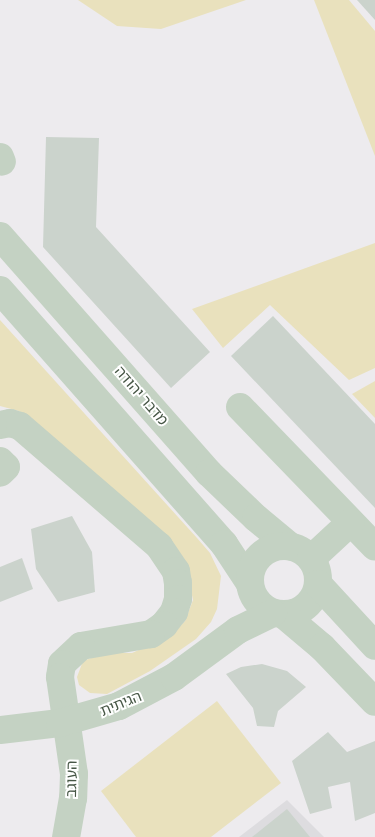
<!DOCTYPE html>
<meta charset="utf-8">
<style>
body{margin:0}
#map{position:relative;width:375px;height:837px;overflow:hidden;background:#edebee;font-family:Raleway,"Noto Sans Hebrew",sans-serif}
div>[style]{position:absolute}
.education>*{inset:0;background:#dddcdf}
.green>*{inset:0;background:#e9e1bd}
.building>*{inset:0;background:#cbd3cc}
.minor>*{height:28px;margin:-14px;padding:0 14px;transform-origin:14px;border-radius:14px;background:#c4d2c3}
.minor>.ring{margin:-14px;padding:0;box-sizing:content-box;background:none;border:28px solid #c4d2c3;border-radius:50%}
span{translate:-50% -50%;white-space:nowrap;text-align:center;line-height:1.15;-webkit-text-stroke:4px #fff;paint-order:stroke}
.street-label{font-size:15px;color:#475746}
</style>
<div id="map">
<div class="education">
<i style="clip-path:polygon(287px 800px,324px 837px,239px 837px)"></i>
</div>
<div class="green">
<i style="clip-path:polygon(78px 0,246px 0,161px 29px,117px 26px)"></i>
<i style="clip-path:polygon(314px 0,349px 0,375px 31px,375px 156px)"></i>
<i style="clip-path:polygon(375px 243px,375px 368px,349px 380px,270px 305px,223px 348px,192px 309px)"></i>
<i style="clip-path:polygon(0 320px,197px 538px,210px 553px,221px 576px,217px 609px,211px 622px,196px 639px,150px 671px,107px 694px,90px 693px,79px 685px,77px 677px,83px 661px,105px 653px,132px 653px,172px 635px,185px 621px,193px 600px,188px 576px,35px 422px,19px 411px,0 406px)"></i>
<i style="clip-path:polygon(375px 381px,375px 418px,352px 394px)"></i>
<i style="clip-path:polygon(217px 701px,281px 783px,211px 837px,136px 837px,101px 791px)"></i>
</div>
<div class="building">
<i style="clip-path:polygon(357px 0,375px 0,375px 20px)"></i>
<i style="clip-path:polygon(46px 137px,99px 138px,96px 227px,210px 352px,171px 388px,43px 247px)"></i>
<i style="clip-path:polygon(273px 316px,375px 424px,375px 508px,231px 356px)"></i>
<i style="clip-path:polygon(72px 516px,92px 552px,95px 592px,58px 602px,36px 569px,31px 529px)"></i>
<i style="clip-path:polygon(22px 558px,33px 589px,0 602px,0 567px)"></i>
<i style="clip-path:polygon(262px 664px,287px 671px,306px 687px,278px 711px,274px 727px,257px 726px,253px 708px,226px 674px,241px 667px)"></i>
<i style="clip-path:polygon(328px 732px,347px 752px,375px 741px,375px 813px,355px 821px,350px 782px,328px 787px,332px 808px,310px 814px,292px 761px)"></i>
<i style="clip-path:polygon(287px 809px,310px 837px,252px 837px)"></i>
</div>
<div class="minor">
<i style="left:0;top:157px;width:5px;rotate:68deg"></i>
<i style="left:0;top:236px;width:316px;rotate:48.6deg"></i>
<i style="left:209px;top:473px;width:65px;rotate:43.8deg"></i>
<i style="left:256px;top:518px;width:45px;rotate:39.6deg"></i>
<i style="left:0;top:290px;width:339px;rotate:48.6deg"></i>
<i style="left:224px;top:544px;width:45px;rotate:56.7deg"></i>
<i style="left:240px;top:407px;width:194px;rotate:46deg"></i>
<i style="left:0;top:425px;width:10px;rotate:-11deg"></i>
<i style="left:10px;top:423px;width:10px;rotate:17deg"></i>
<i style="left:20px;top:426px;width:184px;rotate:40.8deg"></i>
<i style="left:159px;top:546px;width:30px;rotate:56deg"></i>
<i style="left:176px;top:571px;width:12px;rotate:81deg"></i>
<i style="left:178px;top:583px;width:16px;rotate:90deg"></i>
<i style="left:178px;top:599px;width:14px;rotate:107deg"></i>
<i style="left:174px;top:612px;width:16px;rotate:128deg"></i>
<i style="left:164px;top:625px;width:16px;rotate:145deg"></i>
<i style="left:151px;top:634px;width:71px;rotate:170.3deg"></i>
<i style="left:81px;top:646px;width:26px;rotate:137deg"></i>
<i style="left:62px;top:664px;width:13px;rotate:99deg"></i>
<i style="left:60px;top:677px;width:98px;rotate:81.8deg"></i>
<i style="left:74px;top:774px;width:24px;rotate:92deg"></i>
<i style="left:73px;top:798px;width:40px;rotate:100deg"></i>
<i style="left:0;top:461px;width:8px;rotate:45deg"></i>
<i style="left:6px;top:467px;width:8px;rotate:135deg"></i>
<i class="ring" style="left:250px;top:546px;width:40px;height:40px"></i>
<i style="left:311px;top:559px;width:54px;rotate:-42.8deg"></i>
<i style="left:318px;top:584px;width:84px;rotate:47.4deg"></i>
<i style="left:284px;top:615px;width:50px;rotate:40.1deg"></i>
<i style="left:322px;top:647px;width:76px;rotate:46.1deg"></i>
<i style="left:0;top:730px;width:60px;rotate:-6.7deg"></i>
<i style="left:60px;top:723px;width:61px;rotate:-16.1deg"></i>
<i style="left:119px;top:706px;width:62px;rotate:-27.8deg"></i>
<i style="left:174px;top:677px;width:79px;rotate:-36.3deg"></i>
<i style="left:238px;top:630px;width:39px;rotate:-26deg"></i>
</div>
<div class="street-label">
<span style="left:141px;top:396px;rotate:49deg">מדבר יהודה</span>
<span style="left:121px;top:704px;rotate:-22deg">הגיתית</span>
<span style="left:72px;top:779px;rotate:-89deg">העוגב</span>
</div>
</div>
